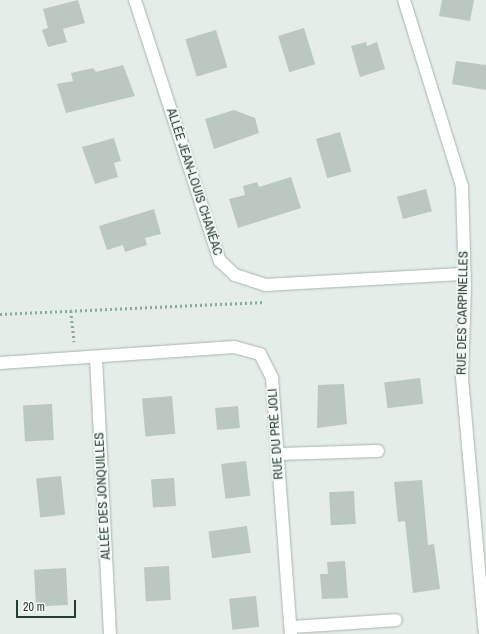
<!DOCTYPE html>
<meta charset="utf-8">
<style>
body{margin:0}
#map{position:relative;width:486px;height:634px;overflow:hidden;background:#e5ede8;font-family:"Archivo Narrow",sans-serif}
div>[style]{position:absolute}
.building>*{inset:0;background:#bbc7c1;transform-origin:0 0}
.path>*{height:2.5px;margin-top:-1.25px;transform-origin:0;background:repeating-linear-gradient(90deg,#89ad9c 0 2px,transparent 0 5px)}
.roads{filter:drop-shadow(0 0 1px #a8b5ae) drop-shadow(0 0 1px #a8b5ae)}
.street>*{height:12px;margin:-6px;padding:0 6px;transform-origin:6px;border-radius:6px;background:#fff}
span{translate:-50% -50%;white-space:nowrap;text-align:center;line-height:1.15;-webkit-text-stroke:3.5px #f5f9f7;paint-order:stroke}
.street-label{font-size:13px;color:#263d33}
.scale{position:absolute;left:16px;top:600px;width:60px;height:18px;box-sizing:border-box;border:2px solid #263d33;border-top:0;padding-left:5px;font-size:12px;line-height:14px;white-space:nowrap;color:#263d33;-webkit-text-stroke:3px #f5f9f7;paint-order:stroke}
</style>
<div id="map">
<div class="building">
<i style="clip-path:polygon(78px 0,85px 23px,63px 29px,67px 42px,48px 47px,42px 30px,48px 28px,43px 9px)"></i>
<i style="clip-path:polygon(442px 0,474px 0,470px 21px,439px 16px)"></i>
<i style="left:304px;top:28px;width:38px;height:27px;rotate:73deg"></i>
<i style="left:216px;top:30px;width:39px;height:32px;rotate:73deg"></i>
<i style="clip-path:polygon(366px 42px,367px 46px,377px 42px,385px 69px,360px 77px,351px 46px)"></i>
<i style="clip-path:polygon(456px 61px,486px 65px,486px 90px,452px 84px)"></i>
<i style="clip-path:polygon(123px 65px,135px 96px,66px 113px,57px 84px,73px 81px,71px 73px,93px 68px,96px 72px)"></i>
<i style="clip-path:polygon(234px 110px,255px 118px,259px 133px,214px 149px,205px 119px)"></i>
<i style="left:340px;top:132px;width:41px;height:25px;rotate:74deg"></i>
<i style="clip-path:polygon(114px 138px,121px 161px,114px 163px,118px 177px,95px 184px,82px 147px)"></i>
<i style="clip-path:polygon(291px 177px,301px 208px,238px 228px,229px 199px,245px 195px,243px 186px,257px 182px,259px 187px)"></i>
<i style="left:426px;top:189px;width:23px;height:30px;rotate:75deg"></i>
<i style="clip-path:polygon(154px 209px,161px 234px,145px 238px,147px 245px,125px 252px,123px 245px,107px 250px,99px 226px)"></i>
<i style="left:420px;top:378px;width:26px;height:36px;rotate:83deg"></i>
<i style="clip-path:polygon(344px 384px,347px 424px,317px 428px,318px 385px)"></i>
<i style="left:172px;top:396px;width:38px;height:30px;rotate:85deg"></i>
<i style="left:52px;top:404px;width:36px;height:29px;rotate:87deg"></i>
<i style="left:238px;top:406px;width:22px;height:23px;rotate:85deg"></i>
<i style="left:246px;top:461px;width:35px;height:25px;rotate:83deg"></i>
<i style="left:61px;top:476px;width:39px;height:25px;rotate:84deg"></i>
<i style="left:174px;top:478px;width:28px;height:23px;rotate:86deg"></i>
<i style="clip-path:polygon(422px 480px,428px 545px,434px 544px,440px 589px,413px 593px,405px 521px,398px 522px,394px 482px)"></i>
<i style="left:354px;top:491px;width:33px;height:25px;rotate:87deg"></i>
<i style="left:247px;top:526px;width:27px;height:39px;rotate:82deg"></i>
<i style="clip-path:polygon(345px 561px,348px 598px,322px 599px,320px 574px,328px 574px,327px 562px)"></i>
<i style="left:169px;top:566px;width:34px;height:25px;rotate:87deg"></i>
<i style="left:66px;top:568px;width:37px;height:32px;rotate:87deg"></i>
<i style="left:256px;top:596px;width:31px;height:27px;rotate:84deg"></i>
</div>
<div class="path">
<i style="left:71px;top:311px;width:31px;rotate:84deg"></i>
<i style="left:0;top:314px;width:264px;rotate:-2.6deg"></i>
</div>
<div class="roads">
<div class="street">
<i style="left:135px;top:0;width:274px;rotate:72deg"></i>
<i style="left:220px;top:261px;width:21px;rotate:43deg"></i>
<i style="left:235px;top:275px;width:33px;rotate:18deg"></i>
<i style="left:266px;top:285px;width:199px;rotate:-3.2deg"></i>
<i style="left:404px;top:0;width:195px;rotate:72.7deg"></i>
<i style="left:462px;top:186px;width:99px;rotate:88.3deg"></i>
<i style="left:465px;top:285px;width:93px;rotate:91.8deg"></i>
<i style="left:462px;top:378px;width:257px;rotate:84.9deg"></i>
<i style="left:96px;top:358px;width:276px;rotate:87.1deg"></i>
<i style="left:0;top:363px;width:235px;rotate:-3.9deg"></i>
<i style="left:234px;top:347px;width:27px;rotate:15deg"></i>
<i style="left:260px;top:354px;width:27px;rotate:63deg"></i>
<i style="left:272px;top:378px;width:257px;rotate:85.8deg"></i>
<i style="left:278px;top:454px;width:100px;rotate:-1.7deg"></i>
<i style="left:291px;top:627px;width:105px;rotate:-3.8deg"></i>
</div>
</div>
<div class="street-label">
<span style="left:194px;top:182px;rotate:72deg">ALLÉE JEAN-LOUIS CHANÉAC</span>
<span style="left:463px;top:313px;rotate:-89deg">RUE DES CARPINELLES</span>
<span style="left:276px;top:434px;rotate:-94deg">RUE DU PRÉ JOLI</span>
<span style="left:103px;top:496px;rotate:-93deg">ALLÉE DES JONQUILLES</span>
</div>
<div class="scale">20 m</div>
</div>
